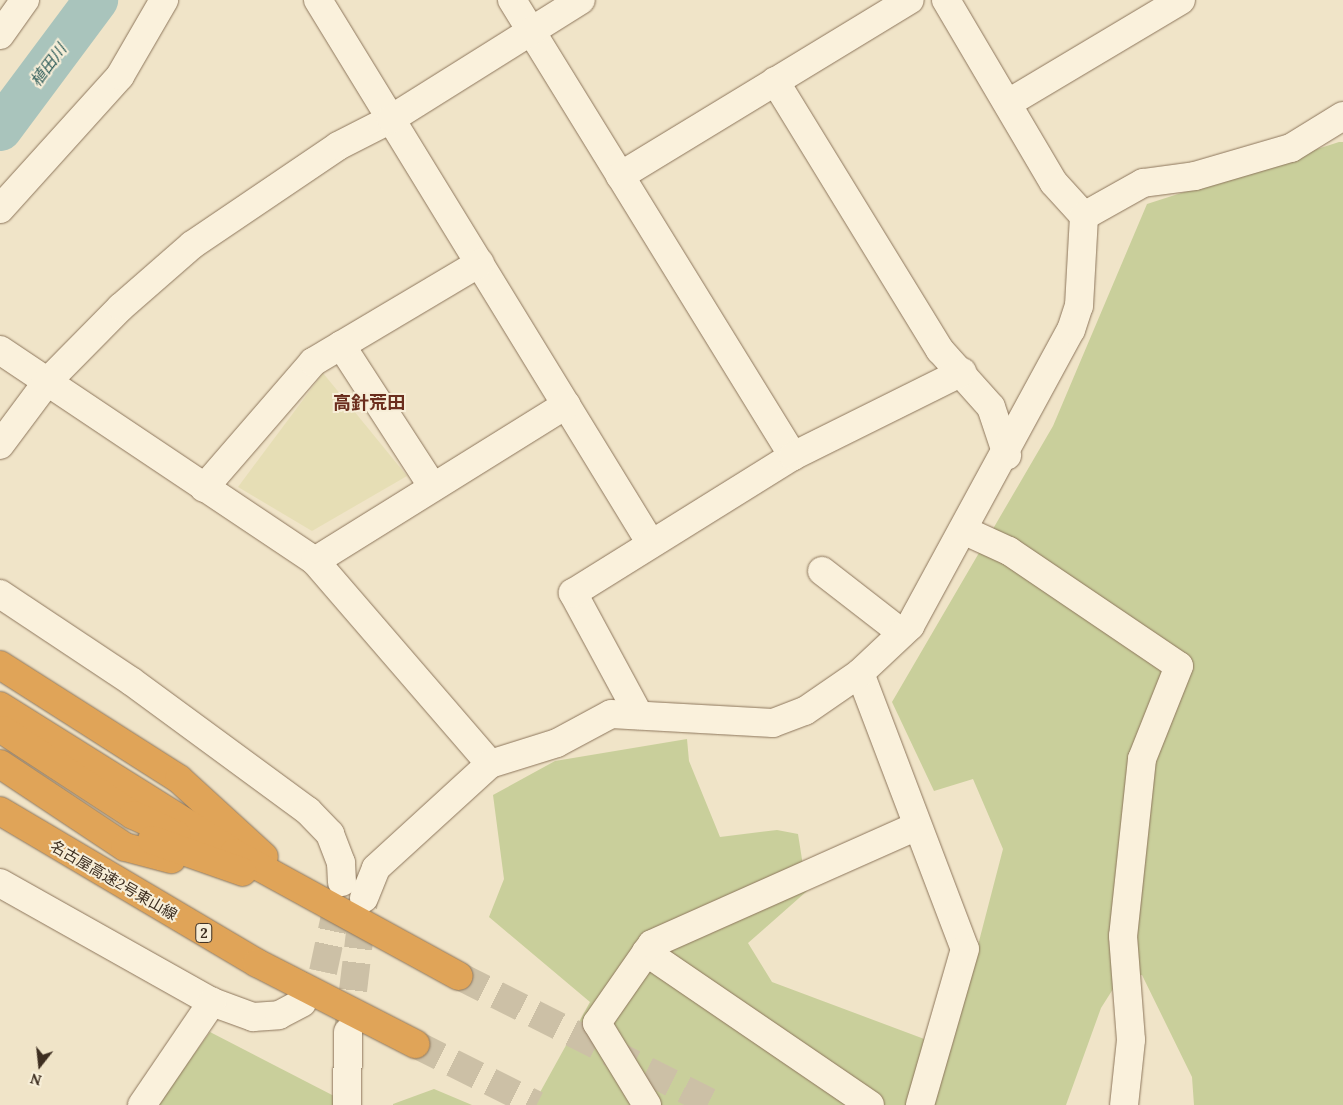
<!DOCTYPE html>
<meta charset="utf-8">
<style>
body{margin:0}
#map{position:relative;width:1343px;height:1105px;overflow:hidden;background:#f0e4c8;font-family:Lora,"Noto Sans JP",serif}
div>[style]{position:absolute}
.farmland>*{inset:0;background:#e6deb5}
.green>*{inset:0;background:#c9cf9b}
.river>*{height:44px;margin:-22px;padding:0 22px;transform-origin:22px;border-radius:22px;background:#a9c4bc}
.minor-tunnel>*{height:28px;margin-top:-14px;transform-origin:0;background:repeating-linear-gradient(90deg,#ccc0a6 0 28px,transparent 0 42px)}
.highway-tunnel>*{height:28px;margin-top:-14px;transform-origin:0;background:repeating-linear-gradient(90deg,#ccc0a6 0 28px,transparent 0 42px)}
.roads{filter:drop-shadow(0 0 1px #8d765c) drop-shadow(0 0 1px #8d765c)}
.minor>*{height:28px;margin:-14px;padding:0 14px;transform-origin:14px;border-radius:14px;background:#faf1dc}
.highway>*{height:28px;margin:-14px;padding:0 14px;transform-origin:14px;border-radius:14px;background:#e0a458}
span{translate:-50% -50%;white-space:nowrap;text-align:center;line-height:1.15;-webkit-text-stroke:4px #f7eed8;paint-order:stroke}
.shield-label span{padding:1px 4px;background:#f7eed8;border:1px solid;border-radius:4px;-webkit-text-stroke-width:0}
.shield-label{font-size:14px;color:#3d2e20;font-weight:700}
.street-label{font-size:15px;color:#3d2e20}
.water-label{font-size:16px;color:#2f5d5a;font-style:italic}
.quarter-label{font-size:18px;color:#6b2e1e;font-weight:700}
.north{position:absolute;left:15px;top:1040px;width:50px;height:50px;-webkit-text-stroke:4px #f7eed8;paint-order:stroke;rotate:196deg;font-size:14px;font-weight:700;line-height:20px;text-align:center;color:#3d2e20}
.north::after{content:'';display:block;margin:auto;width:18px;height:22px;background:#3d2e20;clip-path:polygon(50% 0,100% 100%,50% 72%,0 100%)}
</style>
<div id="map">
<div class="farmland">
<i style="clip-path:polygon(323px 373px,407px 476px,312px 531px,238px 487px)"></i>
</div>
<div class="green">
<i style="clip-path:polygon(1339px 142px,1343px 142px,1343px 1105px,1194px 1105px,1192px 1077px,1142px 975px,1120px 978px,1101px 1008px,1066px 1105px,533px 1105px,590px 1002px,489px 917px,504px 879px,493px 795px,555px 761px,687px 739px,689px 761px,720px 837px,777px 830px,798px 834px,807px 891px,748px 943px,772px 982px,951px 1049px,1003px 849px,973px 779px,934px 791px,892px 702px,1053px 426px,1147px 204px)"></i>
<i style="clip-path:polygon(210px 1032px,336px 1097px,336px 1105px,157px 1105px)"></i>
<i style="clip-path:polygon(434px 1089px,472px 1105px,393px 1105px,393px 1104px)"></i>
</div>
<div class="river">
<i style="left:0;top:129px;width:161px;rotate:-53.3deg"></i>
</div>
<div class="minor-tunnel">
<i style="left:302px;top:1003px;width:37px;rotate:-56deg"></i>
<i style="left:323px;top:972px;width:86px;rotate:-77.9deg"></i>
<i style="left:348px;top:1032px;width:134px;rotate:-83.1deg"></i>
</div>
<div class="highway-tunnel">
<i style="left:459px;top:976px;width:287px;rotate:26.7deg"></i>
<i style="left:415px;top:1044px;width:136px;rotate:26.6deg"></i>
</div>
<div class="roads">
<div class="minor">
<i style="left:318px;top:0;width:636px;rotate:58.51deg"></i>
<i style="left:512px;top:0;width:536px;rotate:58.36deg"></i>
<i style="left:946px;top:0;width:212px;rotate:59.5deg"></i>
<i style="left:1054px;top:183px;width:45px;rotate:47.7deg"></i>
<i style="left:0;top:35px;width:43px;rotate:-54.5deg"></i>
<i style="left:775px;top:81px;width:316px;rotate:58.5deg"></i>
<i style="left:940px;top:350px;width:76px;rotate:48.2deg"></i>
<i style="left:991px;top:407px;width:51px;rotate:71.6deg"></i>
<i style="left:1010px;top:102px;width:199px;rotate:-30.8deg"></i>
<i style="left:620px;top:176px;width:339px;rotate:-31.3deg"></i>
<i style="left:0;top:209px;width:179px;rotate:-47.9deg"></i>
<i style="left:120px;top:76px;width:88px;rotate:-59.9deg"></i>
<i style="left:341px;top:345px;width:169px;rotate:57.1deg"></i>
<i style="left:0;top:350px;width:379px;rotate:33.8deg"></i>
<i style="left:315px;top:561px;width:268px;rotate:49.2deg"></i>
<i style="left:0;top:445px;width:79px;rotate:-53.3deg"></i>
<i style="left:47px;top:382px;width:105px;rotate:-45.4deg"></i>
<i style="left:121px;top:307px;width:94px;rotate:-41.1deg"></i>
<i style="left:192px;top:245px;width:176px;rotate:-34.1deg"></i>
<i style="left:338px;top:146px;width:59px;rotate:-27deg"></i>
<i style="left:391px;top:119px;width:224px;rotate:-32.1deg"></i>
<i style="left:204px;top:488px;width:167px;rotate:-49.1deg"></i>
<i style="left:313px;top:362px;width:194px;rotate:-30.7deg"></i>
<i style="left:963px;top:530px;width:51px;rotate:24.5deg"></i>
<i style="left:1009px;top:551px;width:205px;rotate:34.1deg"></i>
<i style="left:1179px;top:666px;width:100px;rotate:111.7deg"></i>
<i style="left:1142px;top:759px;width:178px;rotate:96.1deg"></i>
<i style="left:1123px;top:936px;width:104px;rotate:85.6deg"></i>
<i style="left:1131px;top:1040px;width:65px;rotate:96.1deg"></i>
<i style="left:315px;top:561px;width:296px;rotate:-31.9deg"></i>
<i style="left:822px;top:571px;width:101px;rotate:37.8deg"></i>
<i style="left:0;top:594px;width:157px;rotate:33.6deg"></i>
<i style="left:131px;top:681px;width:220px;rotate:36.3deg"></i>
<i style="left:308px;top:811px;width:32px;rotate:46deg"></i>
<i style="left:330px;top:834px;width:31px;rotate:69deg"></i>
<i style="left:341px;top:863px;width:19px;rotate:87deg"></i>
<i style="left:860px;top:673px;width:295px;rotate:69.2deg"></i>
<i style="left:965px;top:949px;width:162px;rotate:106.1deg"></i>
<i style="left:639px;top:715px;width:139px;rotate:-118.4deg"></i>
<i style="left:573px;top:593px;width:259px;rotate:-31.9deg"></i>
<i style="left:793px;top:456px;width:189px;rotate:-26.4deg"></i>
<i style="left:0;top:883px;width:243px;rotate:29.3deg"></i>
<i style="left:212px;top:1002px;width:44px;rotate:20.1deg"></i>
<i style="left:253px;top:1017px;width:26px;rotate:-4deg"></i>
<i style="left:279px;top:1015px;width:26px;rotate:-28deg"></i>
<i style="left:364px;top:898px;width:32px;rotate:-68deg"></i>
<i style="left:376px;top:868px;width:154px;rotate:-42.4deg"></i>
<i style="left:490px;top:764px;width:70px;rotate:-17.4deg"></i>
<i style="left:557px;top:743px;width:61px;rotate:-28.2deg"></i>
<i style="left:611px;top:714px;width:162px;rotate:3.2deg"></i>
<i style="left:773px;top:723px;width:34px;rotate:-21deg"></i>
<i style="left:805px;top:711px;width:67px;rotate:-34.6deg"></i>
<i style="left:860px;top:673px;width:69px;rotate:-43.2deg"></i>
<i style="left:910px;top:626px;width:337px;rotate:-61.5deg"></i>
<i style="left:1071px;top:330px;width:25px;rotate:-72deg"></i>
<i style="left:1079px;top:306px;width:90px;rotate:-86.8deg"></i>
<i style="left:1084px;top:216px;width:68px;rotate:-29.2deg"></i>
<i style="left:1143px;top:183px;width:52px;rotate:-7.7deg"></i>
<i style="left:1195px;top:176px;width:100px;rotate:-16.3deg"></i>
<i style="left:1291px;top:148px;width:61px;rotate:-31.6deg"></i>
<i style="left:646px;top:952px;width:271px;rotate:34.3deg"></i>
<i style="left:142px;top:1105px;width:125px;rotate:-55.8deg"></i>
<i style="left:347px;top:1105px;width:73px;rotate:-89.2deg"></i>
<i style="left:647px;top:1105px;width:96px;rotate:-121.4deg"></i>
<i style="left:597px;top:1023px;width:96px;rotate:-55.2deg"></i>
<i style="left:652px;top:944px;width:288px;rotate:-24deg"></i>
</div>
<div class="highway">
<i style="left:0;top:665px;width:212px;rotate:32.5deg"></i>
<i style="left:179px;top:779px;width:115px;rotate:42.5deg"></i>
<i style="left:0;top:706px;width:276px;rotate:32.1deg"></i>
<i style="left:234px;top:853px;width:256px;rotate:28.7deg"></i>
<i style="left:3px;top:730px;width:155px;rotate:33.2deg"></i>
<i style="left:133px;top:815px;width:48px;rotate:24.4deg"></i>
<i style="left:0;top:764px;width:150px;rotate:33.6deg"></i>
<i style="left:125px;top:847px;width:48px;rotate:14.6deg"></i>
<i style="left:0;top:811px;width:299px;rotate:30.6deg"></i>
<i style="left:257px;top:963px;width:178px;rotate:27.1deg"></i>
<i style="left:152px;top:840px;width:96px;rotate:19.4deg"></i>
</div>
</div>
<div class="shield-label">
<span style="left:204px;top:933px">2</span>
</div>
<div class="street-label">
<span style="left:114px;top:880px;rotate:30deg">名古屋高速2号東山線</span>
</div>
<div class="water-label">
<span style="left:48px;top:65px;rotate:-53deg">植田川</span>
</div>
<div class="quarter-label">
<span style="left:369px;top:403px">高針荒田</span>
</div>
<div class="north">N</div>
</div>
